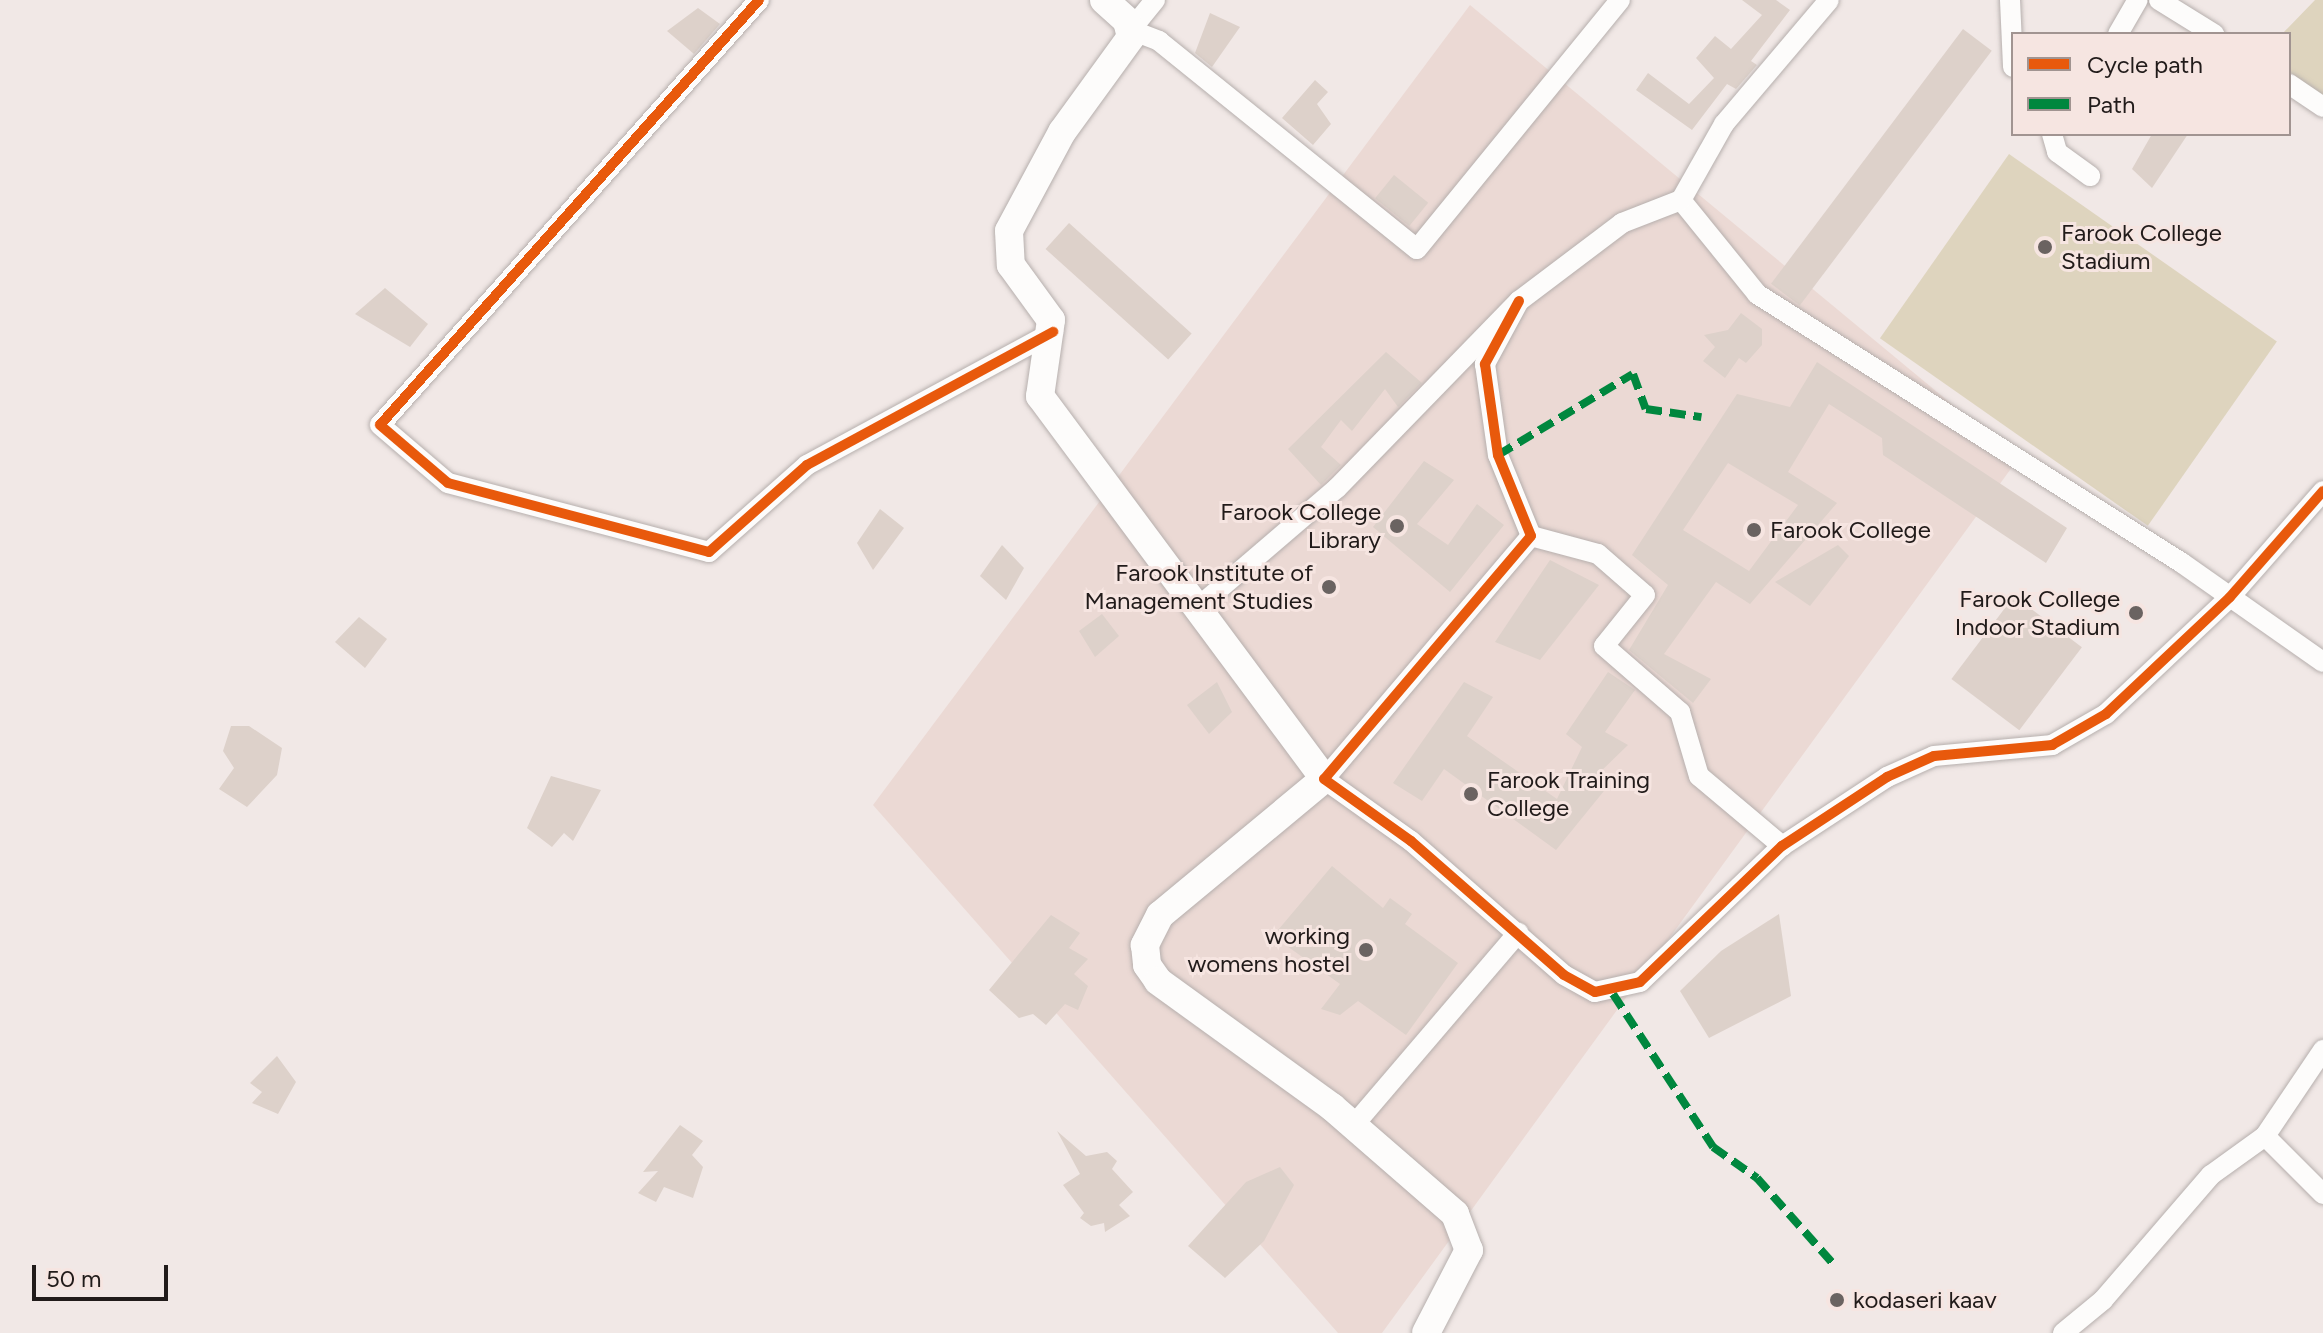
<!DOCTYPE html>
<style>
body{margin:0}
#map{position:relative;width:2323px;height:1333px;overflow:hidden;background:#f1e8e6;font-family:Figtree,sans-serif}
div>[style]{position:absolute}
.built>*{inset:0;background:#ebd9d4}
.green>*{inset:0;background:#ded4be;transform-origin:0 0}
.building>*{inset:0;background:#ddd1ca;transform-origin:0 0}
.roads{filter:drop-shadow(0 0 2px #b6afad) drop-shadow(0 0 2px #b6afad)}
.street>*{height:20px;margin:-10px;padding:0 10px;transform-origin:10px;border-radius:10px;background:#fdfcfb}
.secondary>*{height:28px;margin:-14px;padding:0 14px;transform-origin:14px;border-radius:14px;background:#fdfcfb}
.quiet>*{height:8px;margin-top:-4px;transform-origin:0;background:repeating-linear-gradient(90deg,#00873e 0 16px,transparent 0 24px)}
.cycleway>*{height:10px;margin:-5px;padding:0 5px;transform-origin:5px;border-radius:5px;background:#e8590c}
.dots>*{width:22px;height:22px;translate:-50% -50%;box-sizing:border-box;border:4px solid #f6e5e1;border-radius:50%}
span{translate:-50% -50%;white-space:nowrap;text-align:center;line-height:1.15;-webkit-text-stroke:6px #f6e5e1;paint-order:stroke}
.poi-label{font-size:24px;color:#211b1a}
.left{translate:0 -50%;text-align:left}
.right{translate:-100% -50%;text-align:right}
.legend{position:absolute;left:2011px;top:32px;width:280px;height:104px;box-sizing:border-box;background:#f6e5e1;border:2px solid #a19491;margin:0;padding:10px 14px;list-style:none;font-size:24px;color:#211b1a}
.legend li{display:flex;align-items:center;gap:16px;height:40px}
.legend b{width:40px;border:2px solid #a19491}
.scale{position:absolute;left:32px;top:1265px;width:136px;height:36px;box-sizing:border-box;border:4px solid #211b1a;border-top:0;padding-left:10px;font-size:24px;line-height:28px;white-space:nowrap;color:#211b1a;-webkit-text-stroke:6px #f6e5e1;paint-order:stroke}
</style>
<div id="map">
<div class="built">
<i style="clip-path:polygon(1470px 5px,2018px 459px,1382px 1333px,1338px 1333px,873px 805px)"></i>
</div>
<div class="green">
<i style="clip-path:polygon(2315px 0,2323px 0,2323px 102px,2289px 72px,2289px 34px,2282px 34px)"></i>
<i style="left:2009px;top:154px;width:327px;height:225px;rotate:35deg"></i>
</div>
<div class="building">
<i style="clip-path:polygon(1742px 0,1776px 0,1790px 10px,1751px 61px,1757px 65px,1736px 89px,1727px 84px,1692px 130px,1636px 90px,1648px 73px,1689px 104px,1714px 78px,1696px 58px,1715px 36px,1731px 49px,1762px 15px)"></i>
<i style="clip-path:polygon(698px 8px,720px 24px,694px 54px,667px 31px)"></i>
<i style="clip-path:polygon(1210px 13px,1240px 27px,1212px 67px,1195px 53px)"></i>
<i style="left:1963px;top:29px;width:36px;height:319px;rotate:37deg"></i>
<i style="clip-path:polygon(1315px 80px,1328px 92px,1317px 104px,1331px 124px,1313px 145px,1282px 118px)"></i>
<i style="clip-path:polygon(2152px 134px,2188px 134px,2152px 188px,2132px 169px)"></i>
<i style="left:1394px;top:175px;width:44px;height:30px;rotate:39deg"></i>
<i style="left:1069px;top:223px;width:165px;height:35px;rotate:42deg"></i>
<i style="clip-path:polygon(385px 288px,428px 324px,410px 347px,355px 314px)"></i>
<i style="clip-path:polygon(1741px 313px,1762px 329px,1762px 345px,1746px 363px,1739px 358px,1725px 378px,1703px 361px,1715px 347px,1704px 335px,1728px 330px)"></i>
<i style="clip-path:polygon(1386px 352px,1422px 383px,1398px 407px,1385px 389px,1352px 431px,1341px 420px,1321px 447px,1341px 465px,1321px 485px,1288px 449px)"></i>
<i style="clip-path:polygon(evenodd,1817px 362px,2067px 528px,2046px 563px,1883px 455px,1882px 438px,1829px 404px,1788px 472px,1837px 503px,1750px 604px,1716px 582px,1664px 654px,1711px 679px,1693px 703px,1629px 650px,1668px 585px,1632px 555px,1737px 394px,1790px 407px,1817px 362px,1728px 463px,1798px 505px,1749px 571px,1683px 530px,1728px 463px)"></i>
<i style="clip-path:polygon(1424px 461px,1454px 480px,1417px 524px,1448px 545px,1477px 504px,1504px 525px,1450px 592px,1373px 527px)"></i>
<i style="clip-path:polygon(880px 509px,904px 528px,873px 570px,857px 543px)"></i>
<i style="clip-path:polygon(1002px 545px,1024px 568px,1006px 600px,980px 576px)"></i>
<i style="clip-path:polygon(1838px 545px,1849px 556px,1810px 606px,1775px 582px)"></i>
<i style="clip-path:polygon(1550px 560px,1599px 585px,1540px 660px,1495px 642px)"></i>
<i style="left:2014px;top:596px;width:85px;height:104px;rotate:37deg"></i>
<i style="clip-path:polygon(1102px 614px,1119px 636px,1095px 657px,1079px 631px)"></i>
<i style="clip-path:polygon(359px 617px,387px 639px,365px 668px,335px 642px)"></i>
<i style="clip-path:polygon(1608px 672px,1635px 690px,1605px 732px,1628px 745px,1596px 776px,1608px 786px,1556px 850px,1444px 769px,1422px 801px,1393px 783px,1464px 682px,1493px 697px,1467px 736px,1557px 799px,1582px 747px,1566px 734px)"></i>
<i style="clip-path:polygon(1217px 682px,1232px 712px,1209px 734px,1187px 705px)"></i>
<i style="clip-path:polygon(231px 726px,249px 726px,282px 748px,277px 775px,247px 807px,219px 789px,234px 768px,223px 751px)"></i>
<i style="clip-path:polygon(551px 776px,601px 790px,573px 841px,564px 833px,552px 847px,527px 828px)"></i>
<i style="clip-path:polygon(1332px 866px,1383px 908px,1390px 898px,1412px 914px,1405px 924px,1458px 963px,1406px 1035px,1358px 1001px,1340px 1015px,1321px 1009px,1340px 984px,1273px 936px)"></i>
<i style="clip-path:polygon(1779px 914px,1791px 996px,1709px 1038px,1680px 991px,1721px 951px)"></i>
<i style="clip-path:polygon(1051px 915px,1080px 933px,1069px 948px,1088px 959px,1074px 974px,1088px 986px,1078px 1010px,1065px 1004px,1046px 1025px,1033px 1014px,1019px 1018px,989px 990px)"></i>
<i style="clip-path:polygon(277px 1056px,296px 1082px,278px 1114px,252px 1103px,262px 1092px,250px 1083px)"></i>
<i style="clip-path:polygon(680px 1125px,703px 1141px,692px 1155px,703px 1167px,693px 1198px,664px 1187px,656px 1202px,638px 1193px,658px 1171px,643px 1172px)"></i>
<i style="clip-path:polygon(1057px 1131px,1086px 1156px,1107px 1152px,1117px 1161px,1112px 1169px,1133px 1192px,1119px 1205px,1130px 1216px,1105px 1232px,1104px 1223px,1091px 1226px,1080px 1218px,1084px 1213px,1063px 1185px,1080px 1174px)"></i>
<i style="clip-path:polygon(1280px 1167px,1294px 1185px,1264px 1241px,1225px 1278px,1188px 1246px,1246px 1182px)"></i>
</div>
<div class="roads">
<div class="street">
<i style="left:759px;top:0;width:569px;rotate:131.73deg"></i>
<i style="left:380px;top:425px;width:89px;rotate:40.5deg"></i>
<i style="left:448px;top:483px;width:270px;rotate:14.8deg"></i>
<i style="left:709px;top:552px;width:131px;rotate:-41.6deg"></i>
<i style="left:807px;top:465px;width:280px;rotate:-28.4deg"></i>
<i style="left:1155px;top:0;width:38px;rotate:129deg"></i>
<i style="left:1131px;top:30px;width:30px;rotate:21deg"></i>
<i style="left:1159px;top:41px;width:331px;rotate:38.9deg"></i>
<i style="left:1417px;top:249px;width:321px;rotate:-50.8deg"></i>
<i style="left:2010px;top:0;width:67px;rotate:87.4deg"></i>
<i style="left:2159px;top:0;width:65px;rotate:31.7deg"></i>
<i style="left:2118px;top:34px;width:39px;rotate:-60deg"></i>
<i style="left:2289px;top:84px;width:41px;rotate:34.1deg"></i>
<i style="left:2052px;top:134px;width:19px;rotate:74deg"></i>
<i style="left:2057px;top:152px;width:41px;rotate:36deg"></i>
<i style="left:1681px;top:200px;width:121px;rotate:51deg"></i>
<i style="left:1757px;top:294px;width:503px;rotate:32.33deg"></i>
<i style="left:2182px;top:563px;width:172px;rotate:35.1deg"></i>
<i style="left:1519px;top:301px;width:72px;rotate:118.4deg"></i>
<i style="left:1485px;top:364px;width:92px;rotate:81.9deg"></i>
<i style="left:1498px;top:455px;width:87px;rotate:67.8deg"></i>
<i style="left:1531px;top:536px;width:319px;rotate:130.4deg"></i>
<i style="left:1324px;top:779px;width:107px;rotate:35.5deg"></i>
<i style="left:1411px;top:841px;width:203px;rotate:41.2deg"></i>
<i style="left:1564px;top:975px;width:35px;rotate:29deg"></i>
<i style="left:1595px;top:992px;width:46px;rotate:-12.5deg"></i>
<i style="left:1640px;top:982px;width:197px;rotate:-43.8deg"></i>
<i style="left:1782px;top:846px;width:126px;rotate:-33.3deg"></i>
<i style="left:1887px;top:777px;width:51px;rotate:-24.1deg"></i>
<i style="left:1934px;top:756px;width:119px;rotate:-5.3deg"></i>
<i style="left:2052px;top:745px;width:62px;rotate:-29.9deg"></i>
<i style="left:2106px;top:714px;width:170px;rotate:-43.3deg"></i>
<i style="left:2230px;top:597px;width:141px;rotate:-48.7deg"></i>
<i style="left:1531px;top:536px;width:69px;rotate:15deg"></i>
<i style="left:1598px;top:554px;width:62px;rotate:41.1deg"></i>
<i style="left:1645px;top:595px;width:65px;rotate:128.8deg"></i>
<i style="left:1604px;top:646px;width:101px;rotate:41deg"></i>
<i style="left:1680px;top:712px;width:67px;rotate:73.5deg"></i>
<i style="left:1699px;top:776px;width:109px;rotate:40.1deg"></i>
<i style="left:1197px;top:608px;width:184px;rotate:-40.6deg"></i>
<i style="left:1337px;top:488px;width:261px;rotate:-45.8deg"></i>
<i style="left:1519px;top:301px;width:129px;rotate:-37.1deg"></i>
<i style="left:1622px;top:223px;width:63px;rotate:-21.3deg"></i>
<i style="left:1681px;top:200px;width:87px;rotate:-60.5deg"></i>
<i style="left:1724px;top:124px;width:162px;rotate:-49.7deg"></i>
<i style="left:1354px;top:1125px;width:253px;rotate:-49.5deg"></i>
<i style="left:2265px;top:1136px;width:104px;rotate:-56deg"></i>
<i style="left:2063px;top:1333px;width:52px;rotate:-39.5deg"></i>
<i style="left:2103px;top:1300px;width:165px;rotate:-49.2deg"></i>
<i style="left:2211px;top:1175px;width:67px;rotate:-35.8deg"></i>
<i style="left:2265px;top:1136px;width:82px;rotate:45deg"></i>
</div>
<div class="secondary">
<i style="left:1104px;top:0;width:31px;rotate:42deg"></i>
<i style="left:1127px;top:21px;width:16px;rotate:76deg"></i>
<i style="left:1131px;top:37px;width:117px;rotate:126deg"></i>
<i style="left:1062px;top:132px;width:112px;rotate:118.2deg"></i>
<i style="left:1009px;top:231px;width:34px;rotate:87deg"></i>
<i style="left:1011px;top:265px;width:68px;rotate:54deg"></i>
<i style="left:1051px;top:320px;width:77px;rotate:98.2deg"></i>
<i style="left:1040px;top:396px;width:477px;rotate:53.4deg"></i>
<i style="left:1324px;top:779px;width:213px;rotate:140.3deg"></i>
<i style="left:1160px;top:915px;width:34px;rotate:117deg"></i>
<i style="left:1145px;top:945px;width:20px;rotate:84deg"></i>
<i style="left:1147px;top:965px;width:19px;rotate:55deg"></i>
<i style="left:1158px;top:981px;width:215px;rotate:35.9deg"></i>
<i style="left:1332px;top:1107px;width:163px;rotate:41deg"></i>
<i style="left:1455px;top:1214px;width:39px;rotate:69deg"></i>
<i style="left:1469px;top:1250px;width:93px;rotate:117.4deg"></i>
</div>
</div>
<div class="quiet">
<i style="left:1498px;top:455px;width:157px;rotate:-31deg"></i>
<i style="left:1633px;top:374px;width:37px;rotate:70deg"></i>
<i style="left:1646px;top:409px;width:56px;rotate:8.3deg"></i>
<i style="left:1613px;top:994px;width:183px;rotate:56.8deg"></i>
<i style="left:1713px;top:1147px;width:54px;rotate:35.2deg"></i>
<i style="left:1757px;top:1178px;width:119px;rotate:48.4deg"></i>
</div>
<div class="cycleway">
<i style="left:759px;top:0;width:569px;rotate:131.73deg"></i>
<i style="left:380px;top:425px;width:89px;rotate:40.5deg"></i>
<i style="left:448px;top:483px;width:270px;rotate:14.8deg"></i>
<i style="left:709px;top:552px;width:131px;rotate:-41.6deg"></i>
<i style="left:807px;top:465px;width:280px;rotate:-28.4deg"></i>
<i style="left:1519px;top:301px;width:72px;rotate:118.4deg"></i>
<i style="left:1485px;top:364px;width:92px;rotate:81.9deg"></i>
<i style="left:1498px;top:455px;width:87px;rotate:67.8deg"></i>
<i style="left:1531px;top:536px;width:319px;rotate:130.4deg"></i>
<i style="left:1324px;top:779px;width:107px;rotate:35.5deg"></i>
<i style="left:1411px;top:841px;width:203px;rotate:41.2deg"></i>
<i style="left:1564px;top:975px;width:35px;rotate:29deg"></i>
<i style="left:1595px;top:992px;width:46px;rotate:-12.5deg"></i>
<i style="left:1640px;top:982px;width:197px;rotate:-43.8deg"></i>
<i style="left:1782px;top:846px;width:126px;rotate:-33.3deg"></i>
<i style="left:1887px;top:777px;width:51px;rotate:-24.1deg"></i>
<i style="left:1934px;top:756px;width:119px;rotate:-5.3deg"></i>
<i style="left:2052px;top:745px;width:62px;rotate:-29.9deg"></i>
<i style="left:2106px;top:714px;width:170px;rotate:-43.3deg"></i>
<i style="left:2230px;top:597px;width:141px;rotate:-48.7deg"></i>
</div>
<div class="dots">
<i style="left:2045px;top:247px;background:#6a6361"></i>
<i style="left:1397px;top:526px;background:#6a6361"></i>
<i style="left:1754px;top:530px;background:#6a6361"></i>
<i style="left:1329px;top:587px;background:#6a6361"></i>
<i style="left:2136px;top:613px;background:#6a6361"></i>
<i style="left:1471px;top:794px;background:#6a6361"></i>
<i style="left:1366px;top:950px;background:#6a6361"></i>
<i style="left:1837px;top:1300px;background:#6a6361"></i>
</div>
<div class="poi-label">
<span class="left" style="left:2061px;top:247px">Farook College<br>Stadium</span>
<span class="right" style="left:1381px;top:526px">Farook College<br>Library</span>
<span class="left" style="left:1770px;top:530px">Farook College</span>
<span class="right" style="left:1313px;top:587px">Farook Institute of<br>Management Studies</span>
<span class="right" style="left:2120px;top:613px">Farook College<br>Indoor Stadium</span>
<span class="left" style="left:1487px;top:794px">Farook Training<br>College</span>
<span class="right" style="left:1350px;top:950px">working<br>womens hostel</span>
<span class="left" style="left:1853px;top:1300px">kodaseri kaav</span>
</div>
<ul class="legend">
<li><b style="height:10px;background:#e8590c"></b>Cycle path</li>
<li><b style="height:10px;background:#00873e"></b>Path</li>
</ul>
<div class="scale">50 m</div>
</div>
